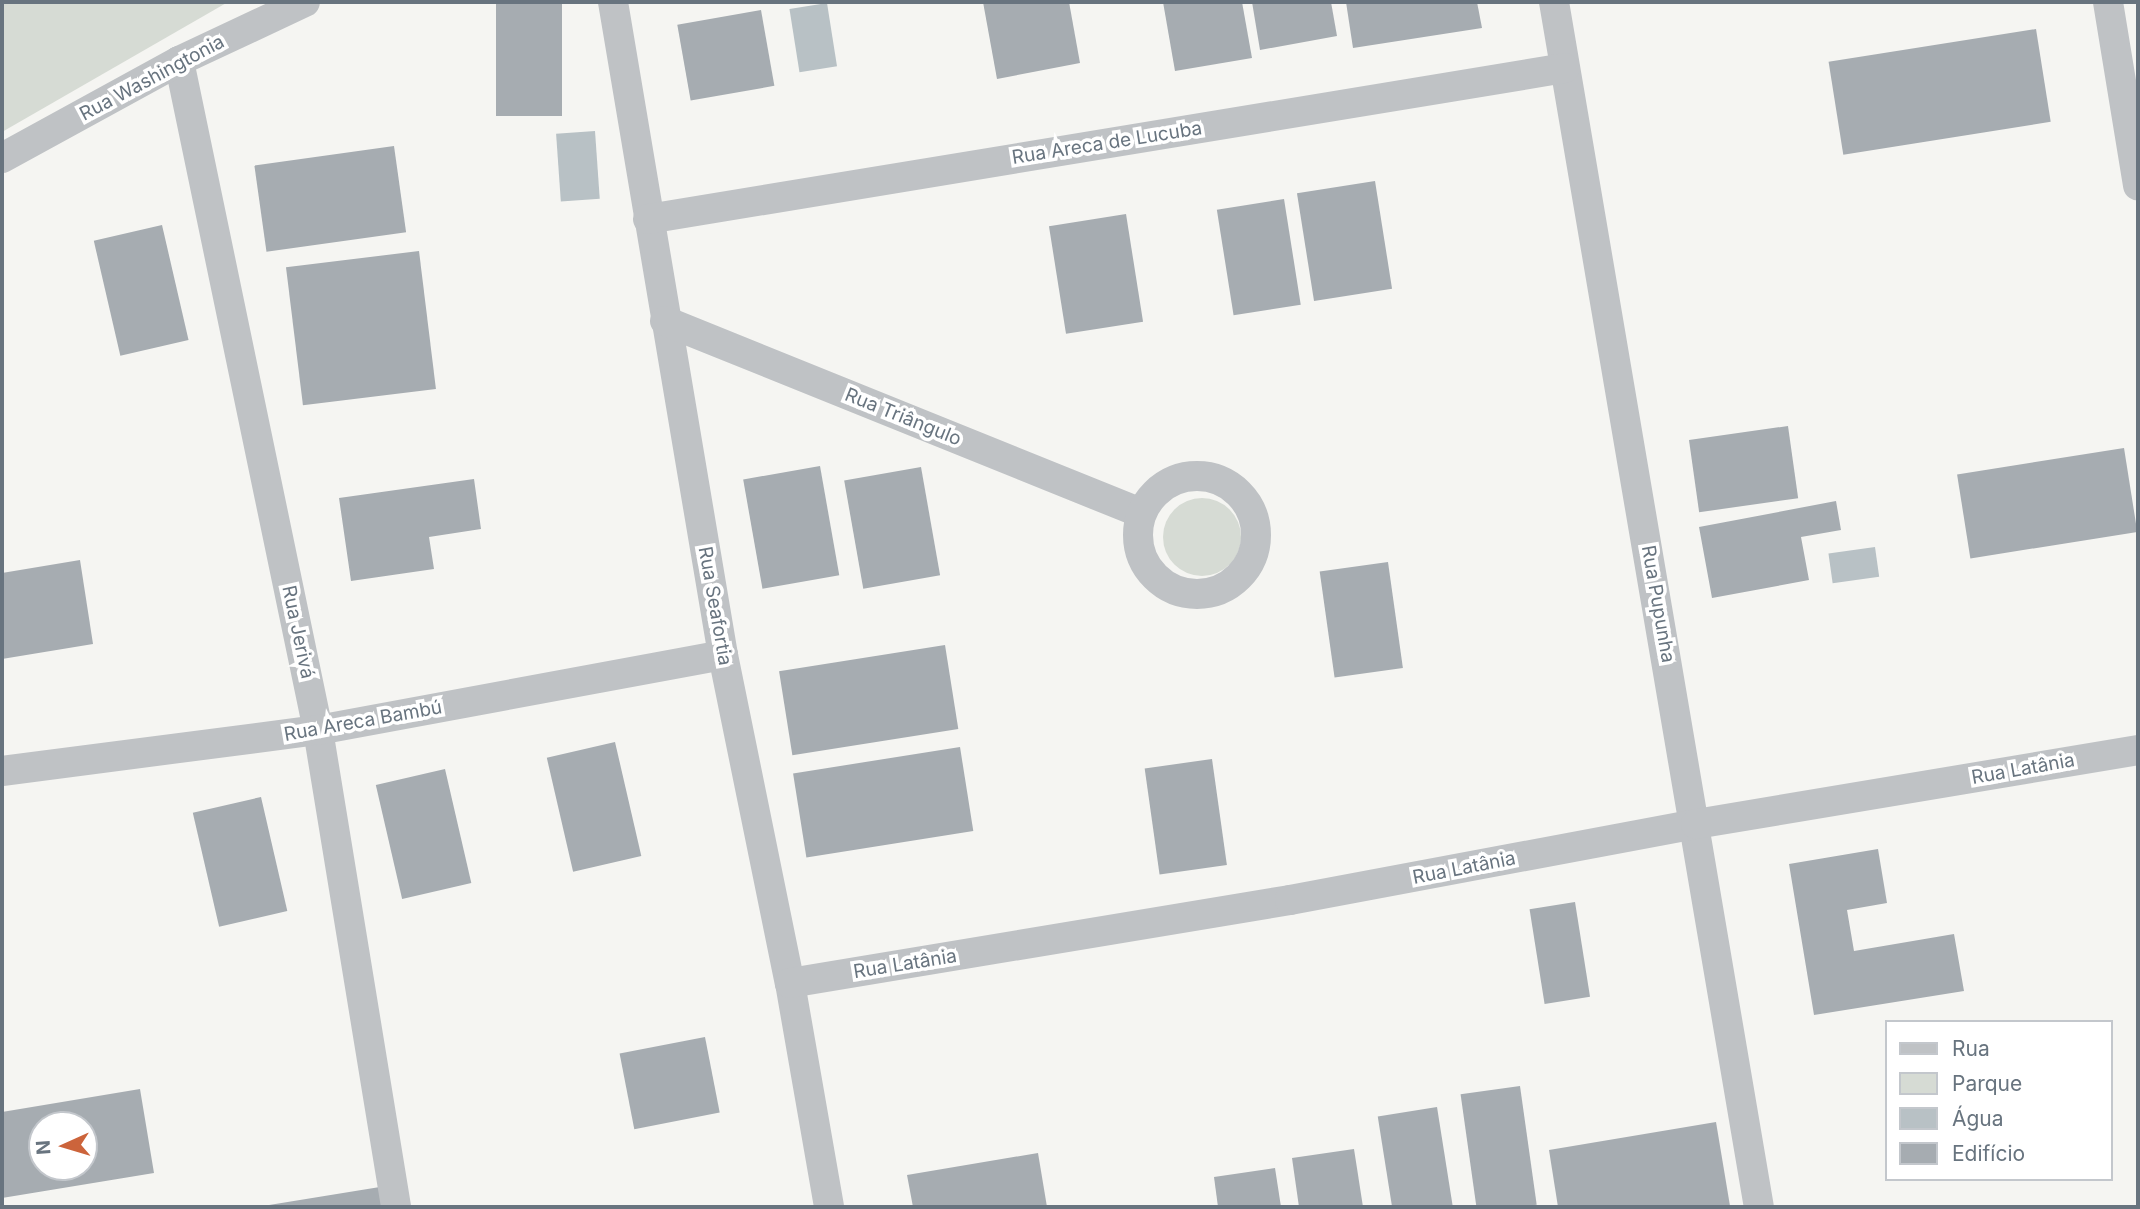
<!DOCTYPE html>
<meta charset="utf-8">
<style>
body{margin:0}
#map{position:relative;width:2140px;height:1209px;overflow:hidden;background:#f5f5f2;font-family:Inter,sans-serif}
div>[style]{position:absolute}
.green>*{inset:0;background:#d6dbd4}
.round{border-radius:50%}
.water>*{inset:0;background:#b8c1c5;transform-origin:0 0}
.building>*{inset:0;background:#a6acb1;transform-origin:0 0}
.street>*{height:30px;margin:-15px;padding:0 15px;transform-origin:15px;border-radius:15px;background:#bfc2c5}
.street>.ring{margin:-15px;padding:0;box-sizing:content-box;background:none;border:30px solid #bfc2c5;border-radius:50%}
span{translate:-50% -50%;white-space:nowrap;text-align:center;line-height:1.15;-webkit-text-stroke:7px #fff;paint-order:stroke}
.street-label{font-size:19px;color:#68747f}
.frame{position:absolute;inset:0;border:4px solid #68747f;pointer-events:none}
.legend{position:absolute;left:1885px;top:1020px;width:228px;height:161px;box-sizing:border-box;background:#fff;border:2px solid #c3c7cc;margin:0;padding:9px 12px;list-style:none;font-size:21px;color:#68747f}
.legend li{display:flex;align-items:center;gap:14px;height:35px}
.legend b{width:35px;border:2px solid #c3c7cc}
.north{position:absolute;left:28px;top:1111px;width:70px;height:70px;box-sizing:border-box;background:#fff;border:2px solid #c3c7cc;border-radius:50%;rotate:266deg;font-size:19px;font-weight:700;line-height:28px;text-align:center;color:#68747f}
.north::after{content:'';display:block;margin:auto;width:24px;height:32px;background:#cc643b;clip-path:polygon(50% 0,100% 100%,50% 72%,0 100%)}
</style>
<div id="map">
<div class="green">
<i style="clip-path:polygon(2px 2px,228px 2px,2px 132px)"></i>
<i class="round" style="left:1163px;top:498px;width:78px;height:78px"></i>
</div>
<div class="water">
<i style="left:827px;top:3px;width:64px;height:38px;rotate:81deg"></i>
<i style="left:595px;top:131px;width:68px;height:39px;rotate:86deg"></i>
<i style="left:1875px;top:547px;width:30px;height:47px;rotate:82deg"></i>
</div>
<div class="building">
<i style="left:496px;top:2px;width:66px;height:114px"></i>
<i style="clip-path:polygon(983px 2px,1069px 2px,1080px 63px,997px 79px)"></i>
<i style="clip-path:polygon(1163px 2px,1242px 2px,1252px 58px,1175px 71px)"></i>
<i style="clip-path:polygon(1252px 2px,1331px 2px,1337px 36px,1260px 50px)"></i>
<i style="clip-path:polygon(1346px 2px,1477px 2px,1482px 28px,1353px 48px)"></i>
<i style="left:761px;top:10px;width:77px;height:85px;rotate:80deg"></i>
<i style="left:2036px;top:29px;width:94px;height:210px;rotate:81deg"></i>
<i style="left:394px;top:146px;width:87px;height:141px;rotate:82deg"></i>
<i style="left:1375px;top:181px;width:109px;height:79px;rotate:81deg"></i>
<i style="left:1284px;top:199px;width:107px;height:68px;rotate:81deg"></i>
<i style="left:1126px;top:214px;width:109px;height:78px;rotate:81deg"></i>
<i style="left:162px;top:225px;width:118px;height:70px;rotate:77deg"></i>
<i style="left:419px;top:251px;width:139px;height:134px;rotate:83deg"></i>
<i style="left:1788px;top:426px;width:73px;height:100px;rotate:82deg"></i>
<i style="left:2124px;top:448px;width:85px;height:169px;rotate:81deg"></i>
<i style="left:820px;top:466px;width:111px;height:78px;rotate:80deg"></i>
<i style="left:921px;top:467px;width:110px;height:78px;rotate:80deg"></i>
<i style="clip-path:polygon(474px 479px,481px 529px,429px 537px,434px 569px,351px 581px,339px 498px)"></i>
<i style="clip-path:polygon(1836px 501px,1841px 530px,1801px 537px,1809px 580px,1712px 598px,1699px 527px)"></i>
<i style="clip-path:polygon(80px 560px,93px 644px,2px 659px,2px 573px)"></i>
<i style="left:1388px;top:562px;width:107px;height:69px;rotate:82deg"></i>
<i style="left:945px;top:645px;width:85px;height:168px;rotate:81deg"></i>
<i style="left:615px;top:742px;width:117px;height:70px;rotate:77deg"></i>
<i style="left:960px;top:747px;width:85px;height:169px;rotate:81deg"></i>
<i style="left:1212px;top:759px;width:107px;height:68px;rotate:82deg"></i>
<i style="left:445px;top:769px;width:117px;height:71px;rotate:77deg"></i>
<i style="left:261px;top:797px;width:117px;height:70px;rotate:77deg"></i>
<i style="clip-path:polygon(1878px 849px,1887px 903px,1847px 910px,1854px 951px,1954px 934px,1964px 991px,1814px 1015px,1789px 864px)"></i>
<i style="left:1575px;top:902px;width:96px;height:46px;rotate:81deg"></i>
<i style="left:705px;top:1037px;width:77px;height:87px;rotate:79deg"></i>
<i style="left:1520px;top:1086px;width:120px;height:60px;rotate:82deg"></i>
<i style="clip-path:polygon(evenodd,140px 1089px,154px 1173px,2px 1198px,2px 1112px,140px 1089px,42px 1125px,84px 1125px,84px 1167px,42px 1167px,42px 1125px)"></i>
<i style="left:1437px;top:1107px;width:101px;height:60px;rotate:81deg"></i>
<i style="clip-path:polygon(1716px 1122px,1730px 1206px,1558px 1207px,1549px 1150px)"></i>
<i style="clip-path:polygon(1354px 1149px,1363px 1207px,1299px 1207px,1292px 1158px)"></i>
<i style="clip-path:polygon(1038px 1153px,1047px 1207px,913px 1207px,907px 1175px)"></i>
<i style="clip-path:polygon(1275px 1168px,1281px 1207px,1218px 1207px,1214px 1177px)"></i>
<i style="clip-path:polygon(386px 1186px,389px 1207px,263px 1207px,263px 1206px)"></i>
</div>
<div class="street">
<i style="left:613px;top:2px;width:662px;rotate:80.44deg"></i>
<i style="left:723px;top:655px;width:335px;rotate:78.5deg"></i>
<i style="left:790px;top:983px;width:227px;rotate:80.1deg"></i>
<i style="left:1554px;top:2px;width:1222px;rotate:80.35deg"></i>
<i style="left:2108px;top:2px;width:186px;rotate:80.7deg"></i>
<i style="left:179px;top:61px;width:683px;rotate:78.26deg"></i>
<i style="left:318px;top:730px;width:483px;rotate:80.7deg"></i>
<i style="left:2px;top:158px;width:202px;rotate:-28.7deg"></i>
<i style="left:179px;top:61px;width:139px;rotate:-25.1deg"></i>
<i style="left:648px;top:219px;width:929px;rotate:-9.35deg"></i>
<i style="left:665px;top:321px;width:513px;rotate:21.97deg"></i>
<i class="ring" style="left:1138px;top:476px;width:88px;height:88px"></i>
<i style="left:2px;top:771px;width:319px;rotate:-7.4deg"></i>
<i style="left:318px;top:730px;width:412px;rotate:-10.5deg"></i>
<i style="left:790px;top:983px;width:507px;rotate:-9.43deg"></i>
<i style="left:1290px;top:900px;width:413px;rotate:-10.6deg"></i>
<i style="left:1696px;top:824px;width:448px;rotate:-9.5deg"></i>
</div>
<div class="street-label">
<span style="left:152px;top:78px;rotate:-28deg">Rua Washingtonia</span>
<span style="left:1107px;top:143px;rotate:-9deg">Rua Areca de Lucuba</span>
<span style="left:903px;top:417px;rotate:22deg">Rua Triângulo</span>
<span style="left:1658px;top:604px;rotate:80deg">Rua Pupunha</span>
<span style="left:715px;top:606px;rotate:80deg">Rua Seafortia</span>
<span style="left:298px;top:632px;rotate:78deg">Rua Jerivá</span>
<span style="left:363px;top:721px;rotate:-10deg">Rua Areca Bambú</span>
<span style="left:2023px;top:769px;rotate:-10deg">Rua Latânia</span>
<span style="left:1464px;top:868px;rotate:-11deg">Rua Latânia</span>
<span style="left:905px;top:964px;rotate:-9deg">Rua Latânia</span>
</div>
<div class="frame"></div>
<ul class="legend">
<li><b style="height:9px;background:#bfc2c5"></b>Rua</li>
<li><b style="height:19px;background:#d6dbd4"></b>Parque</li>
<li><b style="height:19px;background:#b8c1c5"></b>Água</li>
<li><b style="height:19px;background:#a6acb1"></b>Edifício</li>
</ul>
<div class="north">N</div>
</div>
